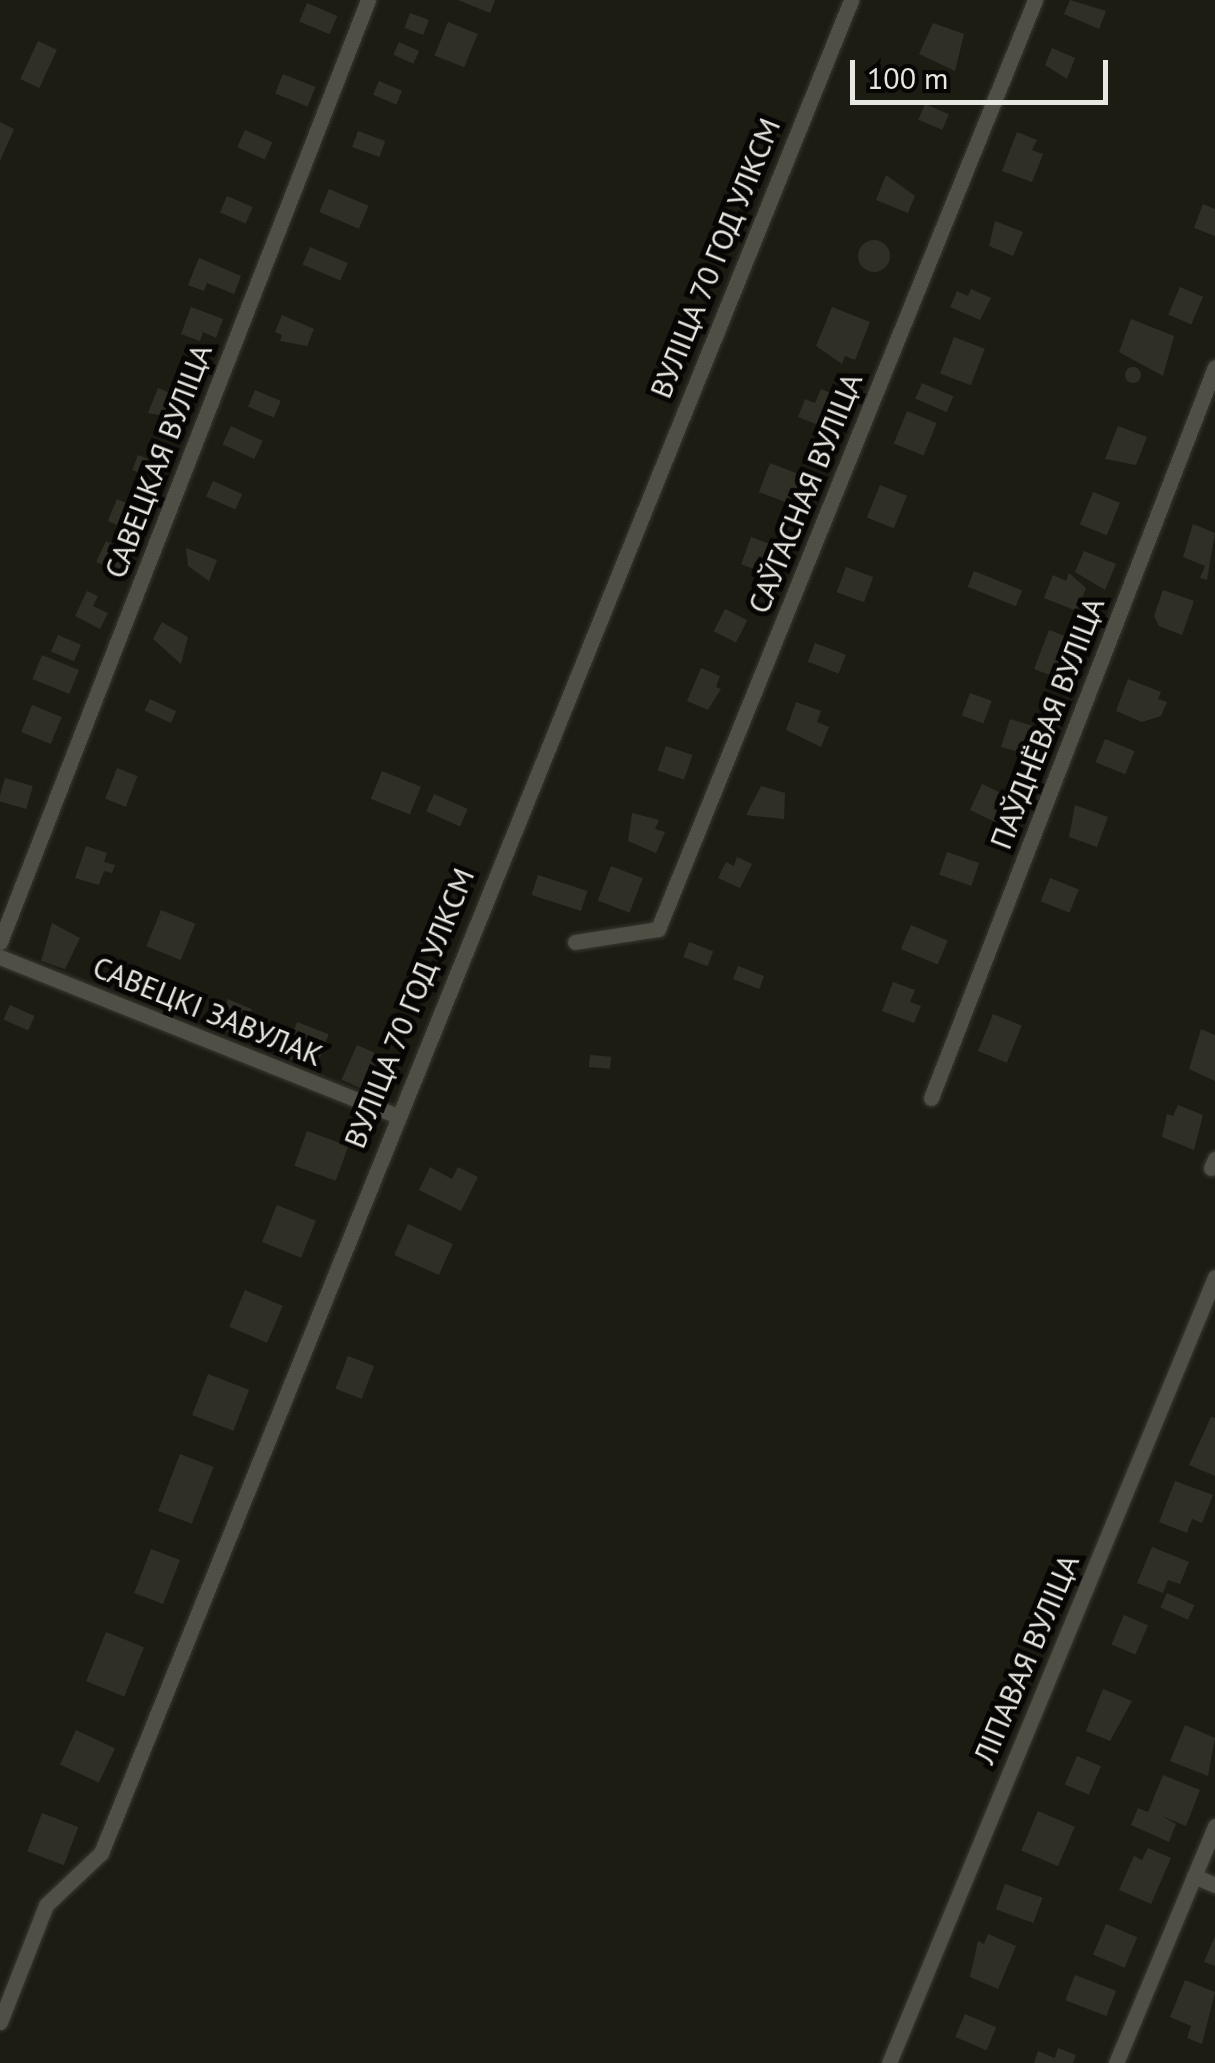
<!DOCTYPE html>
<meta charset="utf-8">
<style>
body{margin:0}
#map{position:relative;width:1215px;height:2063px;overflow:hidden;background:#1d1c13;font-family:"PT Sans",sans-serif}
div>[style]{position:absolute}
.building>*{inset:0;background:#302f26;transform-origin:0 0}
.round{border-radius:50%}
.roads{filter:drop-shadow(0 0 2px #383833) drop-shadow(0 0 2px #383833)}
.street>*{height:15px;margin:-7.5px;padding:0 7.5px;transform-origin:7.5px;border-radius:7.5px;background:#504f45}
span{translate:-50% -50%;white-space:nowrap;text-align:center;line-height:1.15;-webkit-text-stroke:10px #070604;paint-order:stroke}
.street-label{font-size:30px;color:#e8e8e2}
.scale{position:absolute;left:850px;top:60px;width:258px;height:45px;box-sizing:border-box;border:5px solid #e8e8e2;border-top:0;padding-left:12px;font-size:30px;line-height:35px;white-space:nowrap;color:#e8e8e2;-webkit-text-stroke:8px #070604;paint-order:stroke}
</style>
<div id="map">
<div class="building">
<i style="clip-path:polygon(458px 0,495px 0,490px 13px)"></i>
<i style="clip-path:polygon(1070px 0,1106px 11px,1099px 29px,1064px 14px)"></i>
<i style="left:307px;top:3px;width:33px;height:20px;rotate:23deg"></i>
<i style="left:410px;top:13px;width:20px;height:16px;rotate:20deg"></i>
<i style="left:448px;top:22px;width:32px;height:36px;rotate:22deg"></i>
<i style="clip-path:polygon(933px 23px,964px 34px,955px 71px,919px 54px)"></i>
<i style="left:38px;top:41px;width:21px;height:42px;rotate:25deg"></i>
<i style="left:399px;top:42px;width:22px;height:14px;rotate:24deg"></i>
<i style="clip-path:polygon(1052px 48px,1075px 58px,1067px 79px,1045px 65px)"></i>
<i style="left:283px;top:74px;width:35px;height:21px;rotate:22deg"></i>
<i style="left:379px;top:81px;width:25px;height:15px;rotate:23deg"></i>
<i style="left:925px;top:104px;width:26px;height:17px;rotate:23deg"></i>
<i style="clip-path:polygon(0 122px,14px 129px,0 161px)"></i>
<i style="left:245px;top:130px;width:30px;height:19px;rotate:24deg"></i>
<i style="left:358px;top:131px;width:29px;height:17px;rotate:20deg"></i>
<i style="clip-path:polygon(1017px 132px,1037px 140px,1032px 150px,1043px 154px,1032px 182px,1002px 171px)"></i>
<i style="clip-path:polygon(886px 175px,915px 196px,908px 213px,876px 200px)"></i>
<i style="left:329px;top:189px;width:43px;height:25px;rotate:23deg"></i>
<i style="left:227px;top:196px;width:28px;height:18px;rotate:23deg"></i>
<i style="clip-path:polygon(1203px 204px,1215px 209px,1215px 236px,1194px 228px)"></i>
<i style="clip-path:polygon(995px 221px,1023px 232px,1013px 256px,989px 246px)"></i>
<i class="round" style="left:858px;top:240px;width:32px;height:32px"></i>
<i style="left:310px;top:247px;width:41px;height:19px;rotate:23deg"></i>
<i style="clip-path:polygon(199px 258px,241px 276px,234px 294px,207px 283px,204px 291px,188px 285px)"></i>
<i style="left:1180px;top:287px;width:25px;height:30px;rotate:23deg"></i>
<i style="clip-path:polygon(971px 289px,991px 298px,980px 320px,950px 307px,957px 291px,968px 296px)"></i>
<i style="clip-path:polygon(191px 307px,223px 319px,216px 338px,203px 332px,200px 341px,181px 334px)"></i>
<i style="clip-path:polygon(832px 307px,870px 322px,855px 360px,845px 356px,842px 364px,816px 346px)"></i>
<i style="clip-path:polygon(282px 315px,314px 329px,307px 346px,280px 341px,282px 335px,275px 332px)"></i>
<i style="clip-path:polygon(1131px 319px,1174px 336px,1163px 376px,1119px 352px)"></i>
<i style="left:954px;top:337px;width:33px;height:39px;rotate:21deg"></i>
<i class="round" style="left:1125px;top:367px;width:16px;height:16px"></i>
<i style="left:922px;top:383px;width:34px;height:17px;rotate:23deg"></i>
<i style="clip-path:polygon(158px 388px,190px 401px,182px 419px,148px 413px)"></i>
<i style="clip-path:polygon(821px 389px,838px 396px,826px 428px,798px 417px,805px 399px,815px 403px)"></i>
<i style="left:255px;top:390px;width:28px;height:18px;rotate:23deg"></i>
<i style="left:907px;top:411px;width:32px;height:35px;rotate:22deg"></i>
<i style="left:231px;top:426px;width:35px;height:20px;rotate:25deg"></i>
<i style="clip-path:polygon(1118px 426px,1147px 437px,1136px 465px,1105px 459px)"></i>
<i style="left:138px;top:455px;width:25px;height:16px;rotate:21deg"></i>
<i style="left:770px;top:463px;width:36px;height:31px;rotate:21deg"></i>
<i style="left:213px;top:481px;width:32px;height:17px;rotate:24deg"></i>
<i style="left:880px;top:485px;width:29px;height:35px;rotate:22deg"></i>
<i style="left:1093px;top:492px;width:29px;height:35px;rotate:22deg"></i>
<i style="left:117px;top:499px;width:30px;height:24px;rotate:23deg"></i>
<i style="clip-path:polygon(1193px 524px,1215px 533px,1207px 580px,1200px 578px,1205px 566px,1183px 557px)"></i>
<i style="left:751px;top:537px;width:29px;height:29px;rotate:20deg"></i>
<i style="left:106px;top:541px;width:26px;height:23px;rotate:25deg"></i>
<i style="clip-path:polygon(186px 548px,217px 560px,209px 581px,188px 566px)"></i>
<i style="clip-path:polygon(1084px 551px,1116px 564px,1105px 590px,1075px 572px)"></i>
<i style="left:846px;top:567px;width:29px;height:27px;rotate:20deg"></i>
<i style="left:974px;top:571px;width:52px;height:17px;rotate:22deg"></i>
<i style="clip-path:polygon(1069px 573px,1086px 588px,1077px 611px,1044px 598px,1053px 575px,1066px 581px)"></i>
<i style="clip-path:polygon(1163px 590px,1194px 601px,1182px 635px,1159px 626px,1154px 616px)"></i>
<i style="clip-path:polygon(87px 591px,98px 596px,93px 606px,108px 613px,100px 629px,75px 616px)"></i>
<i style="left:725px;top:609px;width:25px;height:25px;rotate:27deg"></i>
<i style="clip-path:polygon(162px 622px,188px 637px,181px 664px,153px 639px)"></i>
<i style="clip-path:polygon(1049px 630px,1070px 638px,1070px 652px,1055px 677px,1034px 669px)"></i>
<i style="left:58px;top:635px;width:25px;height:18px;rotate:23deg"></i>
<i style="left:815px;top:643px;width:33px;height:20px;rotate:21deg"></i>
<i style="left:42px;top:655px;width:40px;height:26px;rotate:22deg"></i>
<i style="clip-path:polygon(701px 668px,720px 676px,716px 687px,721px 689px,708px 710px,687px 701px)"></i>
<i style="clip-path:polygon(1128px 679px,1161px 692px,1158px 699px,1167px 702px,1161px 716px,1142px 722px,1116px 711px)"></i>
<i style="left:970px;top:693px;width:23px;height:24px;rotate:20deg"></i>
<i style="left:150px;top:699px;width:29px;height:13px;rotate:25deg"></i>
<i style="clip-path:polygon(796px 702px,821px 711px,817px 722px,829px 727px,821px 747px,786px 730px)"></i>
<i style="left:32px;top:705px;width:32px;height:29px;rotate:22deg"></i>
<i style="clip-path:polygon(1010px 719px,1036px 727px,1022px 753px,1001px 747px)"></i>
<i style="left:1105px;top:739px;width:32px;height:25px;rotate:22deg"></i>
<i style="left:666px;top:746px;width:28px;height:26px;rotate:19deg"></i>
<i style="left:117px;top:768px;width:22px;height:33px;rotate:21deg"></i>
<i style="left:382px;top:771px;width:42px;height:30px;rotate:22deg"></i>
<i style="left:5px;top:778px;width:29px;height:24px;rotate:16deg"></i>
<i style="clip-path:polygon(982px 784px,999px 792px,995px 822px,970px 810px)"></i>
<i style="clip-path:polygon(761px 786px,785px 793px,784px 819px,746px 815px)"></i>
<i style="left:434px;top:794px;width:37px;height:19px;rotate:24deg"></i>
<i style="clip-path:polygon(1075px 805px,1108px 817px,1097px 847px,1069px 837px)"></i>
<i style="clip-path:polygon(632px 813px,659px 820px,655px 829px,665px 832px,656px 853px,628px 841px)"></i>
<i style="clip-path:polygon(86px 846px,107px 853px,104px 862px,115px 865px,112px 873px,104px 871px,99px 885px,75px 878px)"></i>
<i style="left:947px;top:852px;width:34px;height:24px;rotate:19deg"></i>
<i style="clip-path:polygon(737px 857px,752px 864px,740px 888px,718px 878px,726px 862px,734px 866px)"></i>
<i style="left:611px;top:866px;width:34px;height:37px;rotate:21deg"></i>
<i style="left:538px;top:875px;width:52px;height:21px;rotate:18deg"></i>
<i style="left:1050px;top:878px;width:31px;height:25px;rotate:22deg"></i>
<i style="left:161px;top:910px;width:37px;height:39px;rotate:22deg"></i>
<i style="clip-path:polygon(52px 923px,80px 938px,65px 969px,41px 961px)"></i>
<i style="left:911px;top:925px;width:40px;height:26px;rotate:23deg"></i>
<i style="left:689px;top:942px;width:26px;height:16px;rotate:21deg"></i>
<i style="left:738px;top:966px;width:28px;height:14px;rotate:21deg"></i>
<i style="left:147px;top:971px;width:32px;height:30px;rotate:20deg"></i>
<i style="clip-path:polygon(893px 982px,915px 990px,910px 1002px,921px 1006px,914px 1023px,882px 1011px)"></i>
<i style="left:228px;top:999px;width:26px;height:31px;rotate:23deg"></i>
<i style="left:10px;top:1005px;width:27px;height:16px;rotate:24deg"></i>
<i style="left:993px;top:1014px;width:31px;height:40px;rotate:22deg"></i>
<i style="left:297px;top:1022px;width:34px;height:37px;rotate:21deg"></i>
<i style="clip-path:polygon(1201px 1029px,1215px 1035px,1215px 1081px,1189px 1069px)"></i>
<i style="left:357px;top:1045px;width:43px;height:38px;rotate:24deg"></i>
<i style="left:590px;top:1055px;width:21px;height:12px;rotate:5deg"></i>
<i style="clip-path:polygon(1178px 1105px,1203px 1115px,1194px 1150px,1162px 1137px,1167px 1114px,1173px 1116px)"></i>
<i style="left:307px;top:1131px;width:44px;height:37px;rotate:20deg"></i>
<i style="clip-path:polygon(430px 1167px,452px 1179px,458px 1167px,478px 1177px,461px 1211px,419px 1190px)"></i>
<i style="left:277px;top:1205px;width:42px;height:40px;rotate:22deg"></i>
<i style="left:408px;top:1224px;width:49px;height:34px;rotate:24deg"></i>
<i style="left:245px;top:1290px;width:41px;height:40px;rotate:23deg"></i>
<i style="left:348px;top:1356px;width:28px;height:35px;rotate:21deg"></i>
<i style="left:208px;top:1374px;width:44px;height:44px;rotate:21deg"></i>
<i style="clip-path:polygon(1211px 1417px,1215px 1418px,1215px 1476px,1189px 1465px)"></i>
<i style="left:180px;top:1454px;width:36px;height:61px;rotate:21deg"></i>
<i style="clip-path:polygon(1175px 1481px,1213px 1495px,1202px 1523px,1192px 1519px,1187px 1533px,1159px 1522px)"></i>
<i style="clip-path:polygon(1152px 1547px,1189px 1562px,1180px 1584px,1168px 1580px,1163px 1593px,1137px 1583px)"></i>
<i style="left:151px;top:1549px;width:31px;height:47px;rotate:21deg"></i>
<i style="left:1167px;top:1593px;width:30px;height:16px;rotate:24deg"></i>
<i style="left:1124px;top:1615px;width:26px;height:32px;rotate:23deg"></i>
<i style="left:106px;top:1632px;width:41px;height:53px;rotate:22deg"></i>
<i style="clip-path:polygon(1103px 1689px,1132px 1701px,1110px 1741px,1086px 1731px)"></i>
<i style="clip-path:polygon(1185px 1725px,1215px 1738px,1208px 1776px,1170px 1761px)"></i>
<i style="left:76px;top:1730px;width:43px;height:38px;rotate:25deg"></i>
<i style="left:1077px;top:1756px;width:26px;height:31px;rotate:23deg"></i>
<i style="clip-path:polygon(1163px 1775px,1200px 1790px,1186px 1826px,1162px 1816px,1176px 1824px,1169px 1842px,1131px 1825px,1138px 1808px,1148px 1812px)"></i>
<i style="left:1038px;top:1811px;width:40px;height:43px;rotate:23deg"></i>
<i style="left:42px;top:1813px;width:39px;height:41px;rotate:21deg"></i>
<i style="clip-path:polygon(1148px 1848px,1171px 1858px,1151px 1904px,1119px 1890px,1134px 1856px,1142px 1860px)"></i>
<i style="left:1005px;top:1884px;width:40px;height:27px;rotate:20deg"></i>
<i style="left:1106px;top:1924px;width:34px;height:33px;rotate:23deg"></i>
<i style="clip-path:polygon(988px 1934px,1016px 1946px,998px 1989px,970px 1977px,978px 1941px,984px 1944px)"></i>
<i style="clip-path:polygon(1215px 1936px,1215px 1966px,1204px 1962px)"></i>
<i style="left:1075px;top:1975px;width:44px;height:27px;rotate:21deg"></i>
<i style="clip-path:polygon(1185px 1980px,1215px 1992px,1202px 2044px,1187px 2038px,1191px 2026px,1170px 2017px)"></i>
<i style="left:965px;top:2014px;width:34px;height:25px;rotate:23deg"></i>
<i style="clip-path:polygon(1058px 2048px,1076px 2055px,1073px 2063px,1034px 2063px,1038px 2051px,1055px 2058px)"></i>
</div>
<div class="roads">
<div class="street">
<i style="left:0;top:942px;width:1011px;rotate:-68.66deg"></i>
<i style="left:575px;top:942px;width:84px;rotate:-8.9deg"></i>
<i style="left:658px;top:929px;width:1003px;rotate:-67.91deg"></i>
<i style="left:0;top:957px;width:425px;rotate:21.8deg"></i>
<i style="left:931px;top:1098px;width:784px;rotate:-68.77deg"></i>
<i style="left:1211px;top:1168px;width:10px;rotate:-66deg"></i>
<i style="left:1194px;top:1876px;width:23px;rotate:23deg"></i>
<i style="left:0;top:2022px;width:126px;rotate:-68.5deg"></i>
<i style="left:46px;top:1905px;width:76px;rotate:-43.4deg"></i>
<i style="left:101px;top:1853px;width:1999px;rotate:-67.96deg"></i>
<i style="left:889px;top:2063px;width:851px;rotate:-67.47deg"></i>
<i style="left:1116px;top:2063px;width:257px;rotate:-67.3deg"></i>
</div>
</div>
<div class="street-label">
<span style="left:715px;top:258px;rotate:-68deg">ВУЛІЦА 70 ГОД УЛКСМ</span>
<span style="left:158px;top:461px;rotate:-69deg">САВЕЦКАЯ ВУЛІЦА</span>
<span style="left:805px;top:493px;rotate:-68deg">САЎГАСНАЯ ВУЛІЦА</span>
<span style="left:1047px;top:723px;rotate:-69deg">ПАЎДНЁВАЯ ВУЛІЦА</span>
<span style="left:409px;top:1008px;rotate:-68deg">ВУЛІЦА 70 ГОД УЛКСМ</span>
<span style="left:208px;top:1011px;rotate:22deg">САВЕЦКІ ЗАВУЛАК</span>
<span style="left:1026px;top:1659px;rotate:-67deg">ЛІПАВАЯ ВУЛІЦА</span>
</div>
<div class="scale">100 m</div>
</div>
